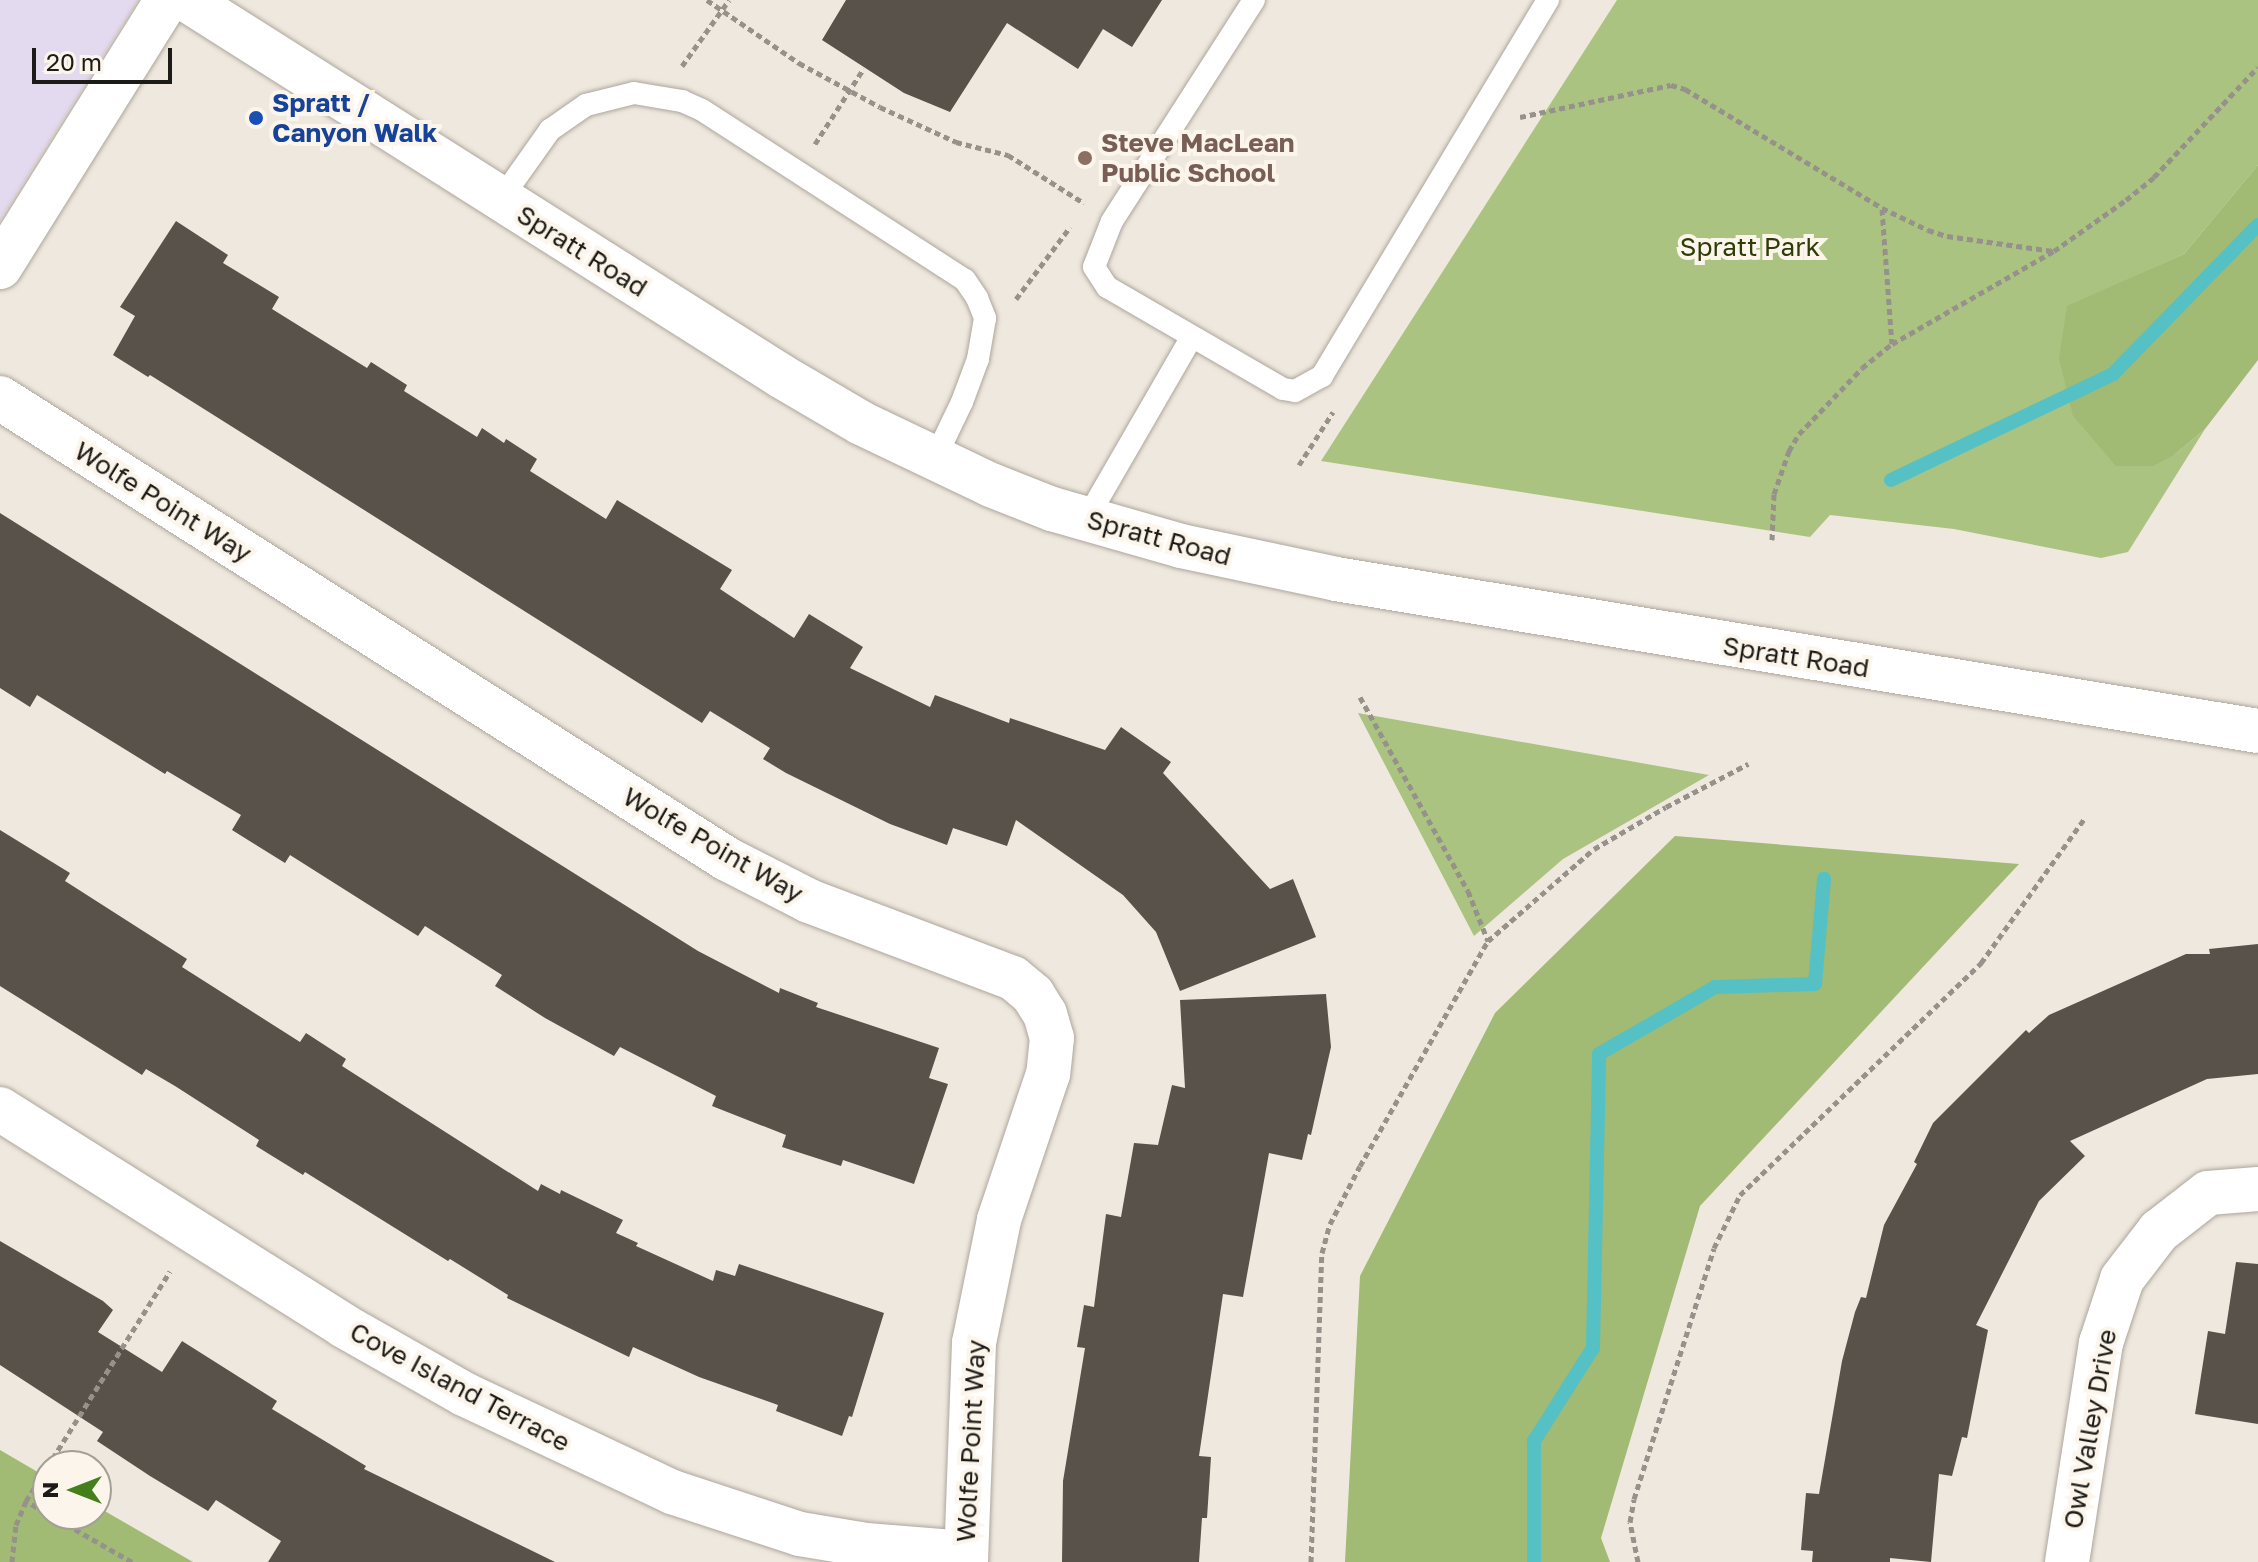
<!DOCTYPE html>
<style>
body{margin:0}
#map{position:relative;width:2258px;height:1562px;overflow:hidden;background:#efe8de;font-family:"Golos Text",sans-serif}
div>[style]{position:absolute}
.commercial>*{inset:0;background:#e4daef}
.green>*{inset:0;background:#abc380}
.forest>*{inset:0;background:#a1ba74}
.stream>*{height:14px;margin:-7px;padding:0 7px;transform-origin:7px;border-radius:7px;background:#55c1c4}
.building>*{inset:0;background:#58524a}
.path>*{height:5px;margin-top:-2.5px;transform-origin:0;background:repeating-linear-gradient(90deg,#96918a 0 6px,transparent 0 10px)}
.roads{filter:drop-shadow(0 0 2px #ada69d) drop-shadow(0 0 2px #ada69d)}
.service>*{height:22px;margin:-11px;padding:0 11px;transform-origin:11px;border-radius:11px;background:#fff}
.minor>*{height:44px;margin:-22px;padding:0 22px;transform-origin:22px;border-radius:22px;background:#fff}
.tertiary>*{height:44px;margin:-22px;padding:0 22px;transform-origin:22px;border-radius:22px;background:#fff}
.dots>*{width:22px;height:22px;translate:-50% -50%;box-sizing:border-box;border:4px solid #fcf5eb;border-radius:50%}
span{translate:-50% -50%;white-space:nowrap;text-align:center;line-height:1.15;-webkit-text-stroke:8px #fcf5eb;paint-order:stroke}
.transit-label{font-size:26px;color:#164399;font-weight:700}
.left{translate:0 -50%;text-align:left}
.education-label{font-size:26px;color:#785e54;font-weight:700}
.park-label{font-size:26px;color:#2e3d07}
.street-label{font-size:26px;color:#1d1b17}
.north{position:absolute;left:32px;top:1450px;width:80px;height:80px;box-sizing:border-box;background:#fcf5eb;border:2px solid #a39e96;border-radius:50%;rotate:270deg;font-size:22px;font-weight:700;line-height:32px;text-align:center;color:#1d1b17}
.north::after{content:'';display:block;margin:auto;width:28px;height:36px;background:#457f1b;clip-path:polygon(50% 0,100% 100%,50% 72%,0 100%)}
.scale{position:absolute;left:32px;top:48px;width:140px;height:36px;box-sizing:border-box;border:4px solid #1d1b17;border-top:0;padding-left:10px;font-size:24px;line-height:28px;white-space:nowrap;color:#1d1b17;-webkit-text-stroke:6px #fcf5eb;paint-order:stroke}
</style>
<div id="map">
<div class="commercial">
<i style="clip-path:polygon(0 0,138px 0,0 220px)"></i>
</div>
<div class="green">
<i style="clip-path:polygon(1617px 0,2258px 0,2258px 165px,2184px 254px,2067px 307px,2174px 455px,2205px 429px,2128px 552px,2101px 558px,1954px 529px,1830px 515px,1810px 537px,1321px 461px)"></i>
<i style="clip-path:polygon(1358px 713px,1709px 775px,1563px 859px,1474px 936px)"></i>
</div>
<div class="forest">
<i style="clip-path:polygon(2258px 165px,2258px 360px,2205px 429px,2174px 455px,2153px 466px,2116px 466px,2073px 416px,2059px 358px,2067px 306px,2184px 254px)"></i>
<i style="clip-path:polygon(1675px 836px,2019px 864px,1700px 1206px,1601px 1538px,1610px 1562px,1345px 1562px,1360px 1276px,1495px 1013px)"></i>
<i style="clip-path:polygon(0 1450px,48px 1478px,48px 1514px,96px 1514px,96px 1506px,193px 1562px,0 1562px)"></i>
</div>
<div class="stream">
<i style="left:1891px;top:480px;width:246px;rotate:-25.5deg"></i>
<i style="left:2113px;top:374px;width:208px;rotate:-45.8deg"></i>
<i style="left:1534px;top:1562px;width:121px;rotate:-90deg"></i>
<i style="left:1534px;top:1441px;width:110px;rotate:-57.6deg"></i>
<i style="left:1593px;top:1348px;width:294px;rotate:-88.8deg"></i>
<i style="left:1599px;top:1054px;width:134px;rotate:-30deg"></i>
<i style="left:1715px;top:987px;width:100px;rotate:-1.7deg"></i>
<i style="left:1815px;top:984px;width:106px;rotate:-85.1deg"></i>
</div>
<div class="building">
<i style="clip-path:polygon(846px 0,1162px 0,1132px 47px,1103px 29px,1078px 69px,1007px 23px,950px 112px,904px 93px,822px 40px)"></i>
<i style="clip-path:polygon(176px 221px,228px 255px,223px 263px,279px 297px,272px 309px,367px 368px,371px 362px,407px 385px,404px 391px,477px 437px,482px 428px,504px 443px,506px 439px,537px 459px,530px 471px,606px 519px,617px 500px,732px 570px,720px 589px,794px 638px,809px 614px,863px 647px,850px 668px,930px 707px,935px 695px,1009px 723px,1010px 718px,1105px 750px,1121px 727px,1171px 762px,1163px 773px,1270px 889px,1293px 879px,1316px 937px,1180px 991px,1156px 932px,1123px 895px,1016px 820px,1007px 846px,953px 828px,947px 845px,890px 824px,786px 773px,763px 759px,770px 748px,710px 711px,702px 723px,150px 375px,148px 377px,113px 355px,135px 316px,120px 307px)"></i>
<i style="clip-path:polygon(0 513px,698px 951px,779px 993px,780px 988px,818px 1003px,816px 1007px,939px 1048px,929px 1078px,948px 1084px,914px 1184px,843px 1160px,841px 1166px,782px 1147px,786px 1135px,712px 1106px,716px 1096px,620px 1047px,614px 1056px,545px 1018px,495px 986px,502px 975px,425px 926px,418px 936px,290px 855px,285px 863px,232px 830px,241px 815px,167px 771px,165px 774px,37px 695px,30px 707px,0 688px)"></i>
<i style="clip-path:polygon(0 830px,70px 873px,65px 881px,187px 959px,182px 967px,300px 1042px,306px 1033px,346px 1059px,342px 1066px,538px 1191px,541px 1184px,560px 1194px,561px 1190px,623px 1220px,616px 1233px,638px 1243px,636px 1246px,713px 1281px,716px 1270px,735px 1276px,739px 1264px,884px 1313px,852px 1417px,849px 1416px,842px 1436px,776px 1411px,778px 1405px,699px 1377px,633px 1347px,629px 1357px,507px 1298px,508px 1295px,450px 1259px,448px 1261px,305px 1172px,303px 1175px,256px 1146px,259px 1140px,175px 1086px,146px 1069px,142px 1075px,0 986px)"></i>
<i style="clip-path:polygon(2258px 944px,2258px 1074px,2207px 1079px,2070px 1141px,2085px 1156px,2039px 1201px,1976px 1325px,1988px 1330px,1967px 1438px,1962px 1437px,1952px 1476px,1939px 1474px,1931px 1562px,1890px 1558px,1890px 1562px,1812px 1562px,1813px 1551px,1801px 1550px,1806px 1493px,1819px 1494px,1842px 1361px,1855px 1312px,1861px 1297px,1866px 1298px,1884px 1225px,1917px 1164px,1914px 1162px,1933px 1123px,2026px 1030px,2029px 1033px,2049px 1015px,2186px 954px,2210px 954px,2209px 949px)"></i>
<i style="clip-path:polygon(1326px 994px,1331px 1047px,1311px 1135px,1308px 1134px,1302px 1160px,1269px 1153px,1243px 1297px,1223px 1294px,1199px 1456px,1211px 1457px,1207px 1518px,1202px 1518px,1199px 1562px,1062px 1562px,1063px 1481px,1085px 1348px,1077px 1347px,1084px 1305px,1094px 1307px,1106px 1214px,1121px 1217px,1134px 1143px,1158px 1145px,1172px 1085px,1185px 1088px,1180px 1000px)"></i>
<i style="clip-path:polygon(0 1241px,103px 1301px,113px 1310px,98px 1332px,162px 1372px,182px 1341px,277px 1401px,272px 1409px,366px 1466px,364px 1469px,555px 1562px,268px 1562px,281px 1541px,216px 1500px,208px 1511px,150px 1476px,97px 1441px,103px 1432px,0 1365px)"></i>
<i style="clip-path:polygon(2236px 1262px,2258px 1264px,2258px 1424px,2195px 1414px,2208px 1331px,2225px 1334px)"></i>
</div>
<div class="path">
<i style="left:707px;top:0;width:112px;rotate:34.4deg"></i>
<i style="left:799px;top:63px;width:92px;rotate:28.5deg"></i>
<i style="left:880px;top:107px;width:84px;rotate:24.7deg"></i>
<i style="left:956px;top:142px;width:54px;rotate:14deg"></i>
<i style="left:1008px;top:155px;width:90px;rotate:32.3deg"></i>
<i style="left:682px;top:66px;width:81px;rotate:-54.5deg"></i>
<i style="left:1520px;top:117px;width:154px;rotate:-12deg"></i>
<i style="left:1671px;top:85px;width:15px;rotate:16deg"></i>
<i style="left:1685px;top:89px;width:230px;rotate:31.1deg"></i>
<i style="left:1882px;top:208px;width:51px;rotate:25.6deg"></i>
<i style="left:1928px;top:230px;width:20px;rotate:18deg"></i>
<i style="left:1947px;top:236px;width:107px;rotate:8.1deg"></i>
<i style="left:815px;top:144px;width:90px;rotate:-57.2deg"></i>
<i style="left:1882px;top:209px;width:135px;rotate:85.8deg"></i>
<i style="left:1016px;top:299px;width:90px;rotate:-53.1deg"></i>
<i style="left:1299px;top:465px;width:63px;rotate:-57.3deg"></i>
<i style="left:1772px;top:540px;width:46px;rotate:-87.5deg"></i>
<i style="left:1774px;top:494px;width:46px;rotate:-70.8deg"></i>
<i style="left:1789px;top:451px;width:20px;rotate:-60deg"></i>
<i style="left:1799px;top:434px;width:91px;rotate:-46.3deg"></i>
<i style="left:1862px;top:368px;width:38px;rotate:-39deg"></i>
<i style="left:1892px;top:344px;width:187px;rotate:-29.9deg"></i>
<i style="left:2054px;top:251px;width:88px;rotate:-35.3deg"></i>
<i style="left:2126px;top:200px;width:36px;rotate:-39deg"></i>
<i style="left:2154px;top:177px;width:151px;rotate:-46.6deg"></i>
<i style="left:1360px;top:697px;width:222px;rotate:60.9deg"></i>
<i style="left:1468px;top:891px;width:54px;rotate:68.2deg"></i>
<i style="left:12px;top:1562px;width:37px;rotate:-84deg"></i>
<i style="left:16px;top:1525px;width:26px;rotate:-67deg"></i>
<i style="left:132px;top:1562px;width:122px;rotate:-150.1deg"></i>
<i style="left:26px;top:1501px;width:271px;rotate:-57.9deg"></i>
<i style="left:1311px;top:1562px;width:309px;rotate:-88deg"></i>
<i style="left:1322px;top:1253px;width:30px;rotate:-75deg"></i>
<i style="left:1330px;top:1224px;width:65px;rotate:-62.7deg"></i>
<i style="left:1360px;top:1166px;width:259px;rotate:-60.4deg"></i>
<i style="left:1488px;top:941px;width:140px;rotate:-41deg"></i>
<i style="left:1594px;top:849px;width:83px;rotate:-30.3deg"></i>
<i style="left:1666px;top:807px;width:93px;rotate:-27.7deg"></i>
<i style="left:1638px;top:1562px;width:41px;rotate:-101.3deg"></i>
<i style="left:1630px;top:1522px;width:23px;rotate:-80deg"></i>
<i style="left:1634px;top:1499px;width:263px;rotate:-72.3deg"></i>
<i style="left:1714px;top:1248px;width:59px;rotate:-63.9deg"></i>
<i style="left:1740px;top:1195px;width:335px;rotate:-43.9deg"></i>
<i style="left:1981px;top:963px;width:177px;rotate:-54.4deg"></i>
</div>
<div class="roads">
<div class="service">
<i style="left:1254px;top:0;width:263px;rotate:122.7deg"></i>
<i style="left:1112px;top:221px;width:49px;rotate:111.4deg"></i>
<i style="left:1094px;top:267px;width:24px;rotate:57deg"></i>
<i style="left:1107px;top:287px;width:203px;rotate:30.1deg"></i>
<i style="left:1283px;top:389px;width:12px;rotate:9deg"></i>
<i style="left:1295px;top:391px;width:31px;rotate:-29deg"></i>
<i style="left:1322px;top:376px;width:439px;rotate:-59deg"></i>
<i style="left:501px;top:199px;width:85px;rotate:-54.6deg"></i>
<i style="left:550px;top:130px;width:44px;rotate:-34.8deg"></i>
<i style="left:586px;top:105px;width:49px;rotate:-14deg"></i>
<i style="left:634px;top:93px;width:49px;rotate:9.5deg"></i>
<i style="left:682px;top:101px;width:22px;rotate:24deg"></i>
<i style="left:702px;top:110px;width:313px;rotate:32.9deg"></i>
<i style="left:965px;top:280px;width:22px;rotate:56deg"></i>
<i style="left:977px;top:298px;width:22px;rotate:68deg"></i>
<i style="left:985px;top:318px;width:42px;rotate:99.7deg"></i>
<i style="left:978px;top:359px;width:46px;rotate:110.4deg"></i>
<i style="left:962px;top:402px;width:62px;rotate:115.7deg"></i>
<i style="left:1086px;top:520px;width:210px;rotate:-60deg"></i>
</div>
<div class="minor">
<i style="left:0;top:398px;width:861px;rotate:32.38deg"></i>
<i style="left:727px;top:859px;width:92px;rotate:27.1deg"></i>
<i style="left:809px;top:901px;width:218px;rotate:20.7deg"></i>
<i style="left:1013px;top:978px;width:26px;rotate:40deg"></i>
<i style="left:1033px;top:995px;width:22px;rotate:58deg"></i>
<i style="left:1045px;top:1014px;width:25px;rotate:74deg"></i>
<i style="left:1052px;top:1038px;width:36px;rotate:96deg"></i>
<i style="left:1048px;top:1074px;width:154px;rotate:108.6deg"></i>
<i style="left:999px;top:1220px;width:126px;rotate:101.5deg"></i>
<i style="left:974px;top:1343px;width:219px;rotate:92.1deg"></i>
<i style="left:0;top:1109px;width:407px;rotate:32.2deg"></i>
<i style="left:344px;top:1326px;width:138px;rotate:29.5deg"></i>
<i style="left:464px;top:1394px;width:230px;rotate:25.2deg"></i>
<i style="left:672px;top:1492px;width:135px;rotate:18.2deg"></i>
<i style="left:800px;top:1534px;width:67px;rotate:9.5deg"></i>
<i style="left:866px;top:1545px;width:100px;rotate:4.6deg"></i>
<i style="left:2067px;top:1562px;width:222px;rotate:-81.2deg"></i>
<i style="left:2101px;top:1343px;width:67px;rotate:-71.8deg"></i>
<i style="left:2122px;top:1279px;width:61px;rotate:-52.4deg"></i>
<i style="left:2159px;top:1231px;width:62px;rotate:-37.8deg"></i>
<i style="left:2208px;top:1193px;width:50px;rotate:-4.6deg"></i>
</div>
<div class="tertiary">
<i style="left:187px;top:0;width:703px;rotate:32.33deg"></i>
<i style="left:781px;top:376px;width:93px;rotate:30.4deg"></i>
<i style="left:861px;top:423px;width:144px;rotate:25.5deg"></i>
<i style="left:991px;top:485px;width:66px;rotate:21.5deg"></i>
<i style="left:1052px;top:509px;width:134px;rotate:16deg"></i>
<i style="left:1181px;top:546px;width:158px;rotate:12deg"></i>
<i style="left:1336px;top:579px;width:934px;rotate:9.36deg"></i>
<i style="left:0;top:267px;width:315px;rotate:-58deg"></i>
</div>
</div>
<div class="dots">
<i style="left:256px;top:118px;background:#1a4fb4"></i>
<i style="left:1085px;top:158px;background:#8d6e63"></i>
</div>
<div class="transit-label">
<span class="left" style="left:272px;top:118px">Spratt /<br>Canyon Walk</span>
</div>
<div class="education-label">
<span class="left" style="left:1101px;top:158px">Steve MacLean<br>Public School</span>
</div>
<div class="park-label">
<span style="left:1750px;top:247px">Spratt Park</span>
</div>
<div class="street-label">
<span style="left:582px;top:251px;rotate:32deg">Spratt Road</span>
<span style="left:163px;top:502px;rotate:32deg">Wolfe Point Way</span>
<span style="left:1159px;top:538px;rotate:15deg">Spratt Road</span>
<span style="left:1796px;top:657px;rotate:9deg">Spratt Road</span>
<span style="left:713px;top:845px;rotate:30deg">Wolfe Point Way</span>
<span style="left:460px;top:1387px;rotate:28deg">Cove Island Terrace</span>
<span style="left:2090px;top:1429px;rotate:-80deg">Owl Valley Drive</span>
<span style="left:971px;top:1441px;rotate:-87deg">Wolfe Point Way</span>
</div>
<div class="north">N</div>
<div class="scale">20 m</div>
</div>
